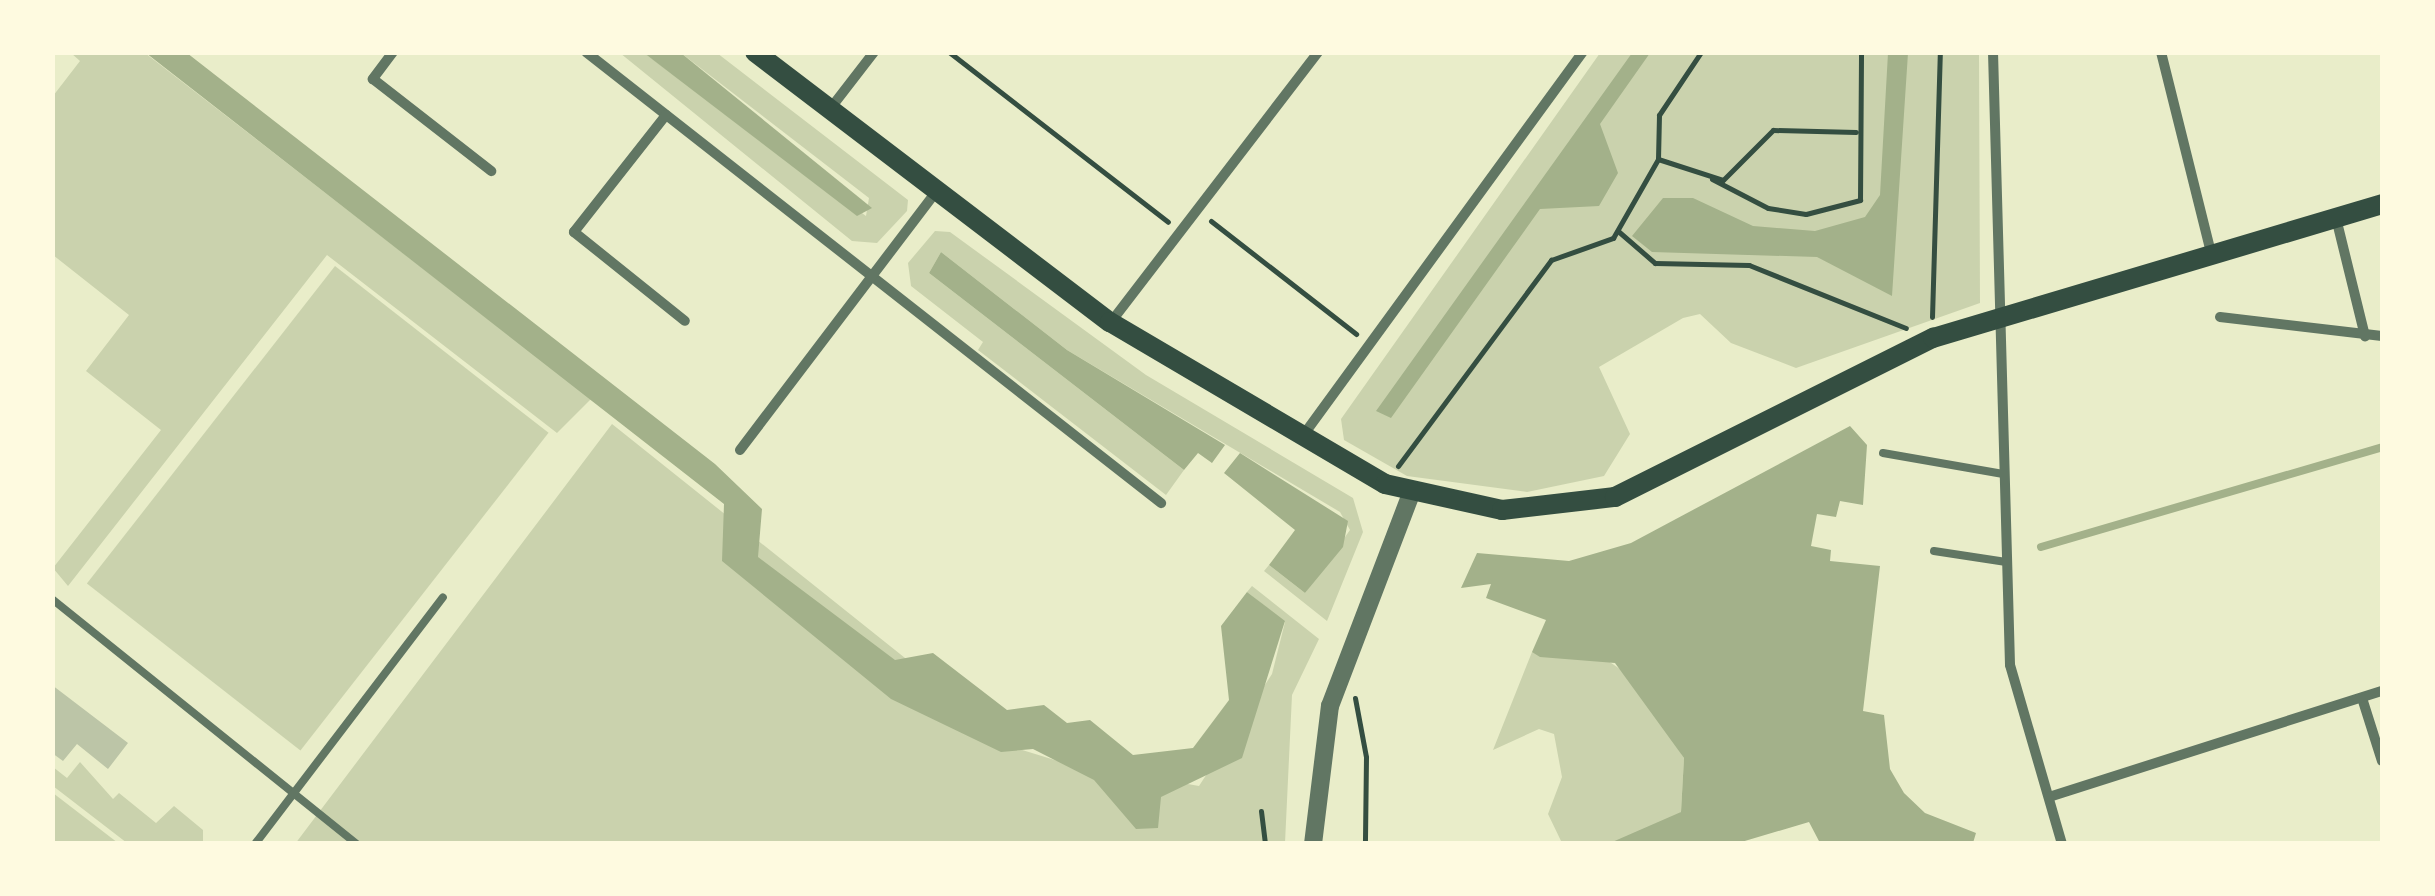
<!DOCTYPE html>
<style>
body{margin:0}
#map{position:relative;width:2435px;height:896px;overflow:hidden;background:#e9edc9;font-family:Rubik,sans-serif}
div>[style]{position:absolute}
.green>*{inset:0;background:#cad2ad;transform-origin:0 0}
.water>*{inset:0;background:#a3b18a}
.stream>*{height:8px;margin:-4px;padding:0 4px;transform-origin:4px;border-radius:4px;background:#a3b18a}
.building>*{inset:0;background:#bcc5a7}
.path>*{height:5px;margin:-2.5px;padding:0 2.5px;transform-origin:2.5px;border-radius:2.5px;background:#344e41}
.service>*{height:8px;margin:-4px;padding:0 4px;transform-origin:4px;border-radius:4px;background:#617663}
.minor>*{height:10px;margin:-5px;padding:0 5px;transform-origin:5px;border-radius:5px;background:#617663}
.tertiary>*{height:18px;margin:-9px;padding:0 9px;transform-origin:9px;border-radius:9px;background:#617663}
.secondary>*{height:20px;margin:-10px;padding:0 10px;transform-origin:10px;border-radius:10px;background:#344e41}
span{translate:-50% -50%;white-space:nowrap;text-align:center;line-height:1.15;-webkit-text-stroke:8px #fefae0;paint-order:stroke}
.frame{position:absolute;inset:0;border:55px solid #fefae0;pointer-events:none}
</style>
<div id="map">
<div class="green">
<i style="clip-path:polygon(71px 53px,145px 53px,591px 399px,557px 433px,327px 255px,68px 586px,53px 568px,161px 430px,86px 371px,129px 315px,53px 255px,53px 96px,80px 61px)"></i>
<i style="clip-path:polygon(620px 53px,644px 53px,866px 216px,869px 198px,681px 53px,717px 53px,908px 200px,907px 211px,877px 243px,852px 241px)"></i>
<i style="clip-path:polygon(1600px 53px,1979px 53px,1980px 303px,1796px 368px,1731px 343px,1700px 314px,1683px 318px,1599px 367px,1630px 434px,1604px 476px,1527px 492px,1407px 476px,1344px 440px,1341px 419px)"></i>
<i style="clip-path:polygon(935px 231px,950px 232px,1146px 375px,1353px 498px,1363px 532px,1327px 621px,1264px 571px,1269px 565px,1305px 593px,1350px 530px,1340px 512px,1067px 350px,941px 252px,929px 273px,1184px 470px,1166px 495px,978px 350px,983px 342px,911px 286px,908px 263px)"></i>
<i style="left:335px;top:266px;width:271px;height:403px;rotate:38deg"></i>
<i style="clip-path:polygon(612px 424px,1019px 749px,1058px 761px,1199px 786px,1272px 674px,1285px 622px,1247px 592px,1252px 586px,1319px 639px,1292px 695px,1285px 843px,295px 844px)"></i>
<i style="clip-path:polygon(1532px 652px,1601px 656px,1630px 676px,1684px 758px,1681px 812px,1668px 824px,1610px 843px,1562px 843px,1548px 814px,1562px 777px,1554px 734px,1539px 729px,1493px 750px)"></i>
<i style="clip-path:polygon(80px 762px,113px 799px,119px 793px,156px 823px,174px 806px,203px 830px,203px 843px,127px 843px,53px 786px,53px 767px,67px 778px)"></i>
<i style="clip-path:polygon(52px 793px,53px 793px,118px 843px,53px 843px)"></i>
</div>
<div class="water">
<i style="clip-path:polygon(146px 53px,187px 53px,715px 464px,762px 509px,758px 557px,895px 660px,933px 653px,1007px 710px,1044px 705px,1067px 723px,1090px 720px,1133px 755px,1193px 748px,1229px 700px,1221px 626px,1247px 592px,1285px 621px,1242px 758px,1161px 797px,1158px 828px,1136px 829px,1094px 780px,1033px 749px,1001px 752px,891px 699px,722px 561px,724px 504px)"></i>
<i style="clip-path:polygon(644px 53px,681px 53px,872px 208px,857px 216px)"></i>
<i style="clip-path:polygon(1632px 53px,1650px 53px,1600px 124px,1618px 173px,1599px 206px,1540px 209px,1391px 418px,1376px 411px)"></i>
<i style="clip-path:polygon(1888px 53px,1908px 53px,1892px 296px,1817px 257px,1652px 252px,1632px 236px,1663px 198px,1693px 198px,1753px 226px,1815px 231px,1865px 217px,1880px 195px)"></i>
<i style="clip-path:polygon(941px 252px,1067px 350px,1225px 445px,1212px 463px,1198px 453px,1184px 470px,929px 273px)"></i>
<i style="clip-path:polygon(1850px 426px,1867px 445px,1863px 505px,1840px 501px,1836px 517px,1817px 514px,1811px 546px,1831px 550px,1830px 561px,1880px 566px,1863px 711px,1884px 715px,1890px 769px,1904px 793px,1925px 813px,1976px 833px,1973px 843px,1820px 843px,1809px 822px,1738px 843px,1610px 843px,1681px 812px,1684px 758px,1615px 663px,1540px 657px,1532px 652px,1546px 620px,1486px 598px,1491px 584px,1461px 588px,1477px 553px,1569px 561px,1631px 543px)"></i>
<i style="clip-path:polygon(1240px 453px,1348px 521px,1343px 547px,1305px 593px,1269px 565px,1295px 530px,1224px 473px)"></i>
</div>
<div class="stream">
<i style="left:2041px;top:547px;width:355px;rotate:-16.3deg"></i>
</div>
<div class="building">
<i style="clip-path:polygon(52px 685px,128px 743px,108px 769px,77px 744px,63px 761px,52px 753px)"></i>
</div>
<div class="path">
<i style="left:949px;top:52px;width:277px;rotate:37.8deg"></i>
<i style="left:1658px;top:159px;width:68px;rotate:17.9deg"></i>
<i style="left:1723px;top:180px;width:71px;rotate:-45deg"></i>
<i style="left:1773px;top:130px;width:83px;rotate:1.4deg"></i>
<i style="left:1712px;top:179px;width:63px;rotate:27.4deg"></i>
<i style="left:1768px;top:208px;width:38px;rotate:9deg"></i>
<i style="left:1806px;top:214px;width:56px;rotate:-14.5deg"></i>
<i style="left:1860px;top:200px;width:148px;rotate:-89.6deg"></i>
<i style="left:1211px;top:221px;width:184px;rotate:37.9deg"></i>
<i style="left:1618px;top:231px;width:49px;rotate:40.9deg"></i>
<i style="left:1655px;top:263px;width:94px;rotate:1.2deg"></i>
<i style="left:1749px;top:265px;width:169px;rotate:21.9deg"></i>
<i style="left:1932px;top:317px;width:265px;rotate:-88.3deg"></i>
<i style="left:1398px;top:466px;width:257px;rotate:-53.4deg"></i>
<i style="left:1551px;top:260px;width:66px;rotate:-19.5deg"></i>
<i style="left:1613px;top:238px;width:91px;rotate:-60.3deg"></i>
<i style="left:1658px;top:159px;width:44px;rotate:-88.7deg"></i>
<i style="left:1659px;top:115px;width:76px;rotate:-56.3deg"></i>
<i style="left:1355px;top:698px;width:60px;rotate:79.4deg"></i>
<i style="left:1366px;top:757px;width:87px;rotate:90.7deg"></i>
<i style="left:1261px;top:811px;width:33px;rotate:83deg"></i>
</div>
<div class="service">
<i style="left:1883px;top:453px;width:122px;rotate:9.9deg"></i>
<i style="left:1934px;top:551px;width:73px;rotate:8.7deg"></i>
<i style="left:52px;top:599px;width:391px;rotate:38.8deg"></i>
<i style="left:255px;top:844px;width:310px;rotate:-52.7deg"></i>
</div>
<div class="minor">
<i style="left:393px;top:52px;width:34px;rotate:127deg"></i>
<i style="left:373px;top:79px;width:150px;rotate:37.9deg"></i>
<i style="left:586px;top:52px;width:731px;rotate:38.11deg"></i>
<i style="left:1993px;top:52px;width:613px;rotate:88.41deg"></i>
<i style="left:2010px;top:665px;width:186px;rotate:73.8deg"></i>
<i style="left:2161px;top:52px;width:207px;rotate:76deg"></i>
<i style="left:830px;top:109px;width:72px;rotate:-52.3deg"></i>
<i style="left:666px;top:115px;width:149px;rotate:128.2deg"></i>
<i style="left:574px;top:232px;width:142px;rotate:38.7deg"></i>
<i style="left:2336px;top:218px;width:122px;rotate:76.2deg"></i>
<i style="left:2220px;top:317px;width:163px;rotate:6.7deg"></i>
<i style="left:1111px;top:322px;width:340px;rotate:-52.5deg"></i>
<i style="left:1302px;top:437px;width:477px;rotate:-53.9deg"></i>
<i style="left:740px;top:450px;width:324px;rotate:-52.8deg"></i>
<i style="left:2362px;top:698px;width:66px;rotate:72.4deg"></i>
<i style="left:2049px;top:797px;width:349px;rotate:-17.7deg"></i>
</div>
<div class="tertiary">
<i style="left:1313px;top:844px;width:139px;rotate:-83deg"></i>
<i style="left:1330px;top:706px;width:225px;rotate:-69.1deg"></i>
</div>
<div class="secondary">
<i style="left:755px;top:52px;width:446px;rotate:37.3deg"></i>
<i style="left:1110px;top:322px;width:319px;rotate:30.5deg"></i>
<i style="left:1385px;top:484px;width:120px;rotate:12.5deg"></i>
<i style="left:1502px;top:510px;width:114px;rotate:-6.6deg"></i>
<i style="left:1615px;top:497px;width:356px;rotate:-26.6deg"></i>
<i style="left:1933px;top:338px;width:469px;rotate:-16.6deg"></i>
</div>
<div class="frame"></div>
</div>
